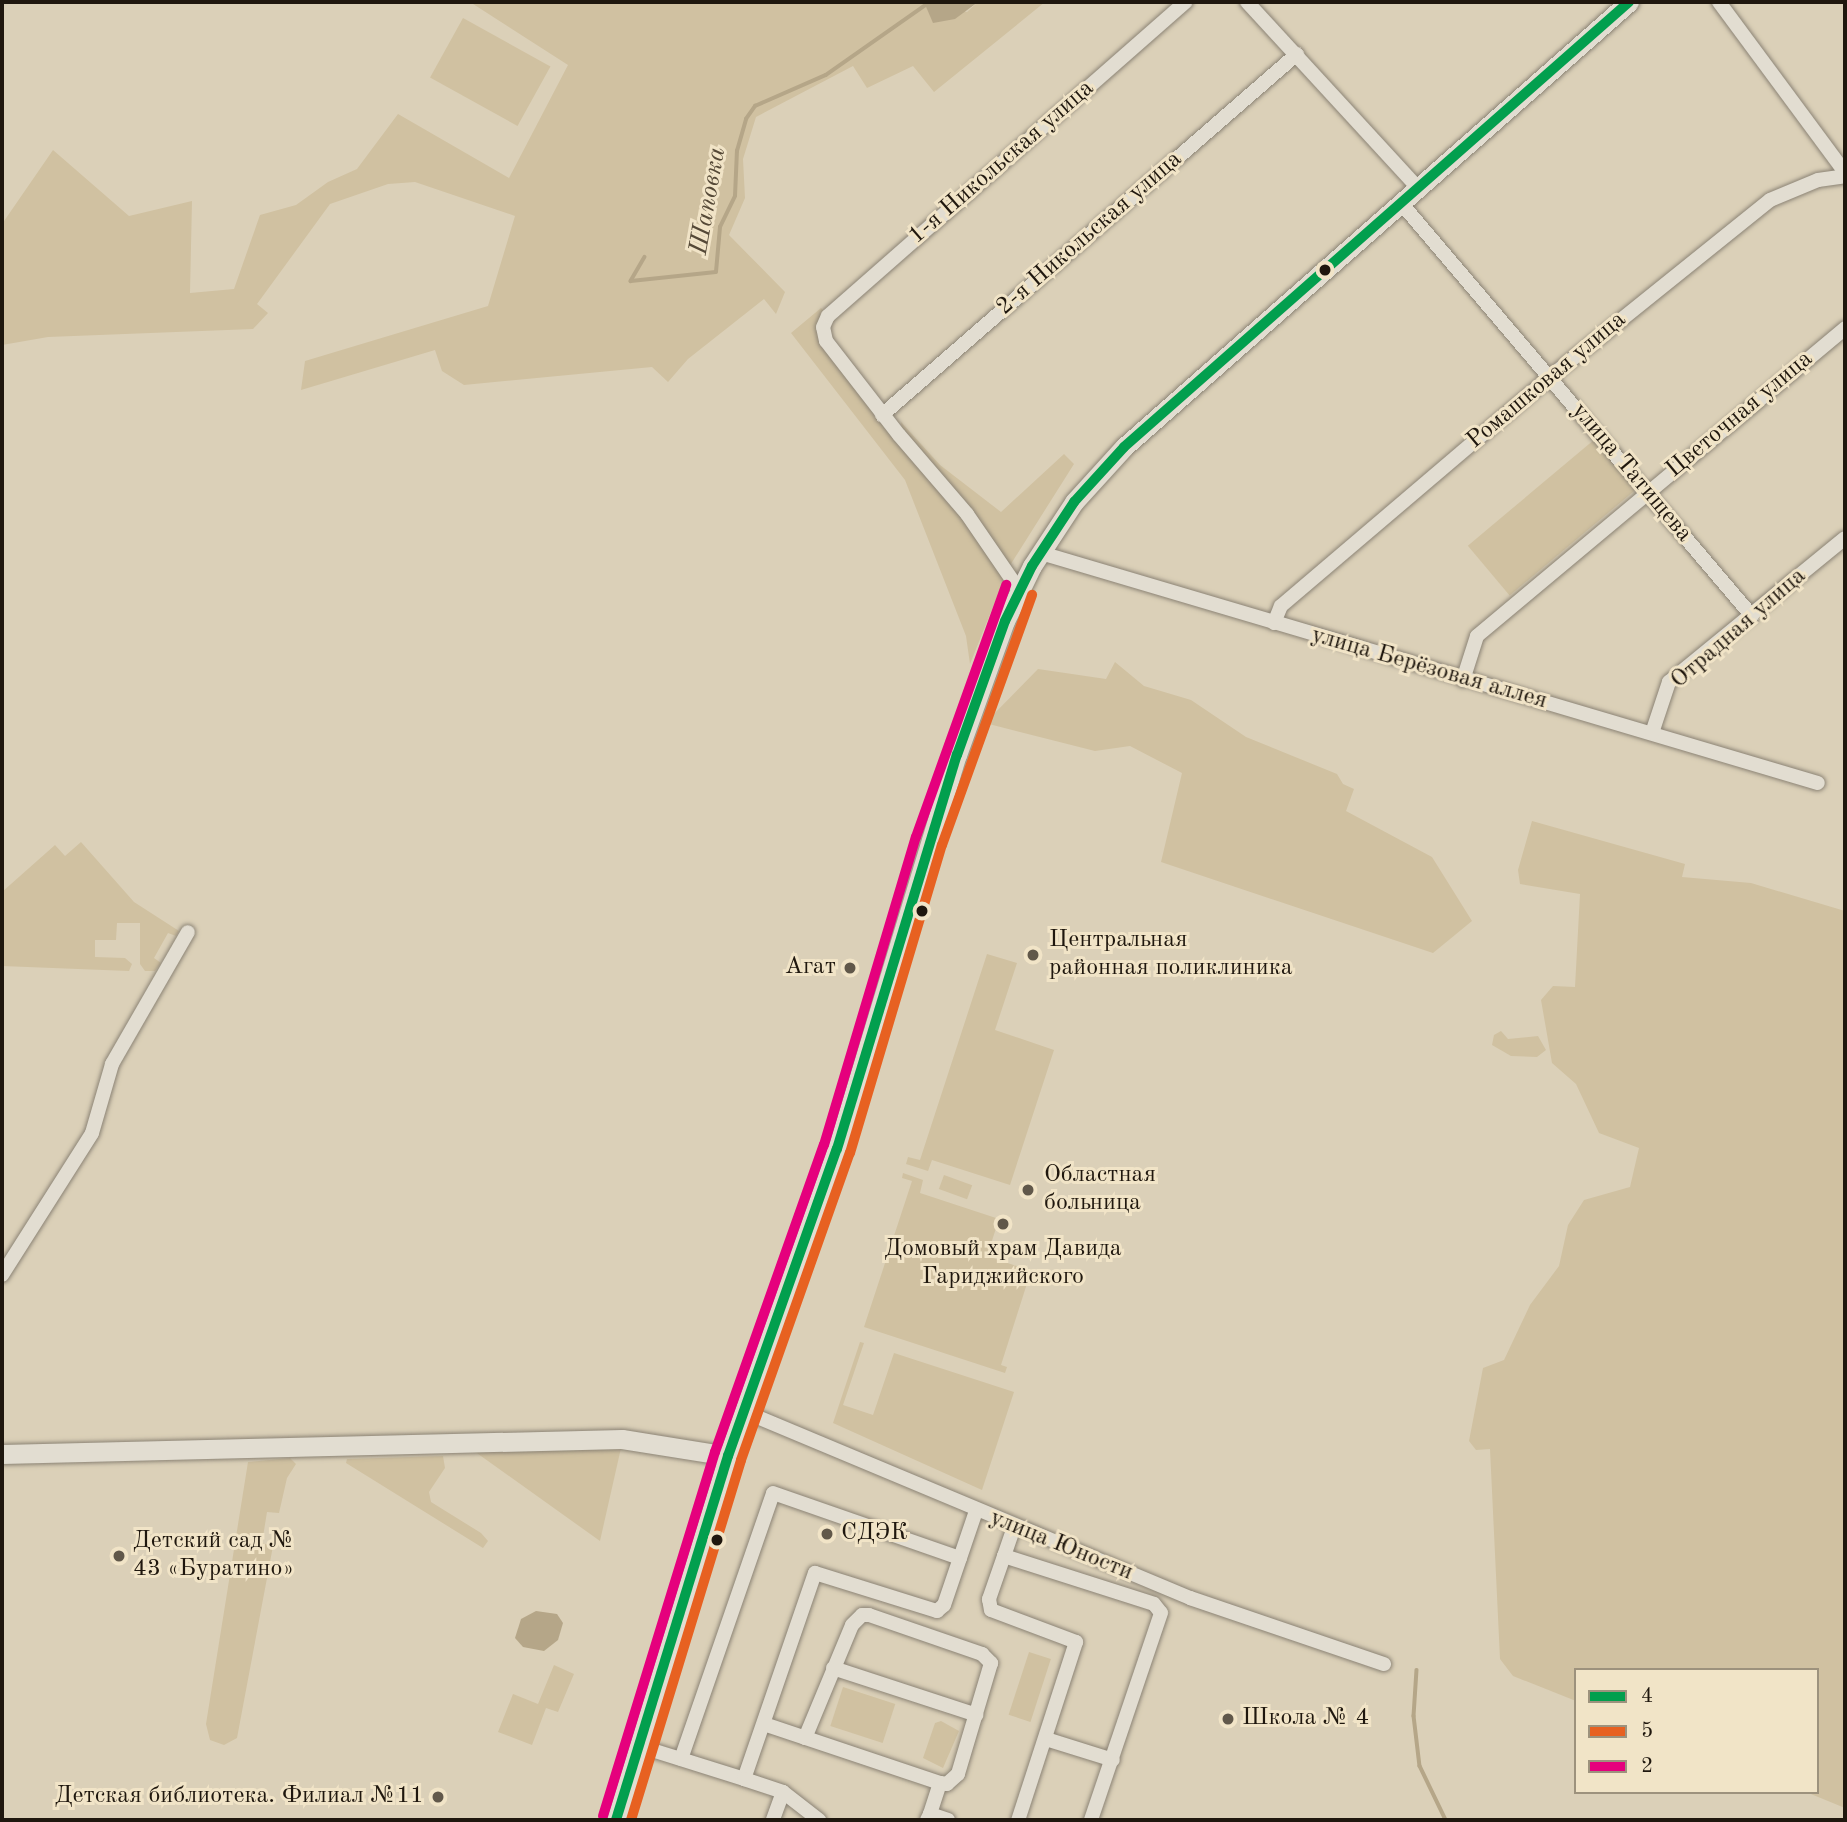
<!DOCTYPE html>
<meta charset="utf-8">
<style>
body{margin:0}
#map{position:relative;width:1847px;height:1822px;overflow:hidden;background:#dbd0b8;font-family:"Old Standard TT",serif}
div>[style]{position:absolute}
.green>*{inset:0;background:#d0c1a1;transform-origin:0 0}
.water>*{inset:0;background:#b5a688}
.stream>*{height:3.5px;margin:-1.75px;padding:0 1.75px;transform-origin:1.75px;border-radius:1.75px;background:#b5a688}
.roads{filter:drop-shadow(0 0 2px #8b8375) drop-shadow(0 0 2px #8b8375)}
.street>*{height:14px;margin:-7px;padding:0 7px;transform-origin:7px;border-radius:7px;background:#e2ddd1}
.secondary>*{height:19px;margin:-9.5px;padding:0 9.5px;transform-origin:9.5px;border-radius:9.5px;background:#e2ddd1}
.bus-1>*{height:10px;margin:-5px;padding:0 5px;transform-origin:5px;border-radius:5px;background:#029f4e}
.bus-2>*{height:10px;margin:-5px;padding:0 5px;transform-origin:5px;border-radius:5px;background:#e76121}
.bus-3>*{height:10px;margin:-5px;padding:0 5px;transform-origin:5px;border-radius:5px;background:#e5007d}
.dots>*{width:19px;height:19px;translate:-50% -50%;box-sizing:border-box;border:4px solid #f1e4c7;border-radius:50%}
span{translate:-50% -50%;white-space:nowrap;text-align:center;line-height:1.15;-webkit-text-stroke:6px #f1e4c7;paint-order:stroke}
.street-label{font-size:24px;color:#1f170e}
.poi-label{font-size:24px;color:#1f170e}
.left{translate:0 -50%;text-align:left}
.right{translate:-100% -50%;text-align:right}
.water-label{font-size:26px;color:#554937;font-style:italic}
.frame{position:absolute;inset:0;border:4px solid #1f170e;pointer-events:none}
.legend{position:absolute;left:1574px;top:1668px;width:245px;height:126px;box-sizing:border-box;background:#f1e4c7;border:2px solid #9d927d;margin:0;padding:9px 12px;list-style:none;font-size:21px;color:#1f170e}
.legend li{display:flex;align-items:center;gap:14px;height:35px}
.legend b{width:35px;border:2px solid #9d927d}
</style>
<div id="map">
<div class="green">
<i style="clip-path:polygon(470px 2px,924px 2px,967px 12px,978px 2px,1045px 2px,934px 92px,913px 66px,867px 88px,853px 66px,756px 117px,743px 159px,745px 198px,729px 235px,785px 292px,776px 314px,764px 299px,688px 359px,668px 382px,652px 367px,464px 385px,442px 371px,435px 350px,301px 390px,305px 361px,488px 306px,515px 216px,415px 182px,388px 184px,330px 204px,257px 304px,268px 313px,253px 329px,48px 337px,2px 345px,2px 224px,53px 150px,129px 216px,192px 201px,190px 293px,234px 289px,260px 215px,296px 205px,328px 182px,357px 169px,398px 114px,509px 178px,568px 65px)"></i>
<i style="left:463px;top:18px;width:100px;height:68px;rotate:29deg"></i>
<i style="clip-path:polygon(821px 308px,828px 316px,823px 327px,902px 432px,901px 422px,940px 465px,1001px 512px,1064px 454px,1074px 464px,1009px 567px,970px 664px,966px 636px,905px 480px,791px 333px)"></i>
<i style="left:1595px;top:439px;width:65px;height:166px;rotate:50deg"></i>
<i style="clip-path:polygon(1115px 662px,1144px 686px,1191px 700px,1246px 737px,1337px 774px,1343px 784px,1354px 789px,1346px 811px,1432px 857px,1472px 921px,1433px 953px,1161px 862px,1182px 773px,1130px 746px,1095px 751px,985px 723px,1038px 669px,1106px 679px)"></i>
<i style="clip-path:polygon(1532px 821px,1685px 864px,1682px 877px,1751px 883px,1845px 911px,1845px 1808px,1806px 1792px,1817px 1792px,1817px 1670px,1576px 1670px,1576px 1701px,1513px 1676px,1500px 1659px,1490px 1449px,1476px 1450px,1469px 1441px,1483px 1368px,1504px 1360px,1530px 1305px,1559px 1266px,1568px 1225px,1584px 1200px,1630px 1187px,1639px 1148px,1599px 1133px,1576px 1084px,1552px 1063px,1541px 1000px,1553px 986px,1575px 987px,1580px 894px,1520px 884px,1518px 870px)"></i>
<i style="clip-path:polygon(81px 842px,134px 902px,179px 931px,176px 936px,168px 933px,154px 958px,161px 963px,155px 971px,145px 971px,140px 964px,140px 923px,117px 923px,116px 940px,95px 940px,95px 957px,125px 958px,132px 964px,129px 971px,2px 966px,2px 892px,55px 845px,65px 856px)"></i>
<i style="clip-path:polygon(987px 954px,1017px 963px,995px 1030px,1054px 1050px,1010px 1185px,932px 1160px,928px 1171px,906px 1164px,908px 1157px,920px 1160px)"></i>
<i style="clip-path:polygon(1501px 1031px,1508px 1039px,1538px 1036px,1546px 1050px,1537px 1057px,1511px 1056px,1492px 1045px,1494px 1035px)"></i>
<i style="clip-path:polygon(903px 1173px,923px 1180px,920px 1193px,999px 1219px,987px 1256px,1031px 1271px,1001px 1365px,1007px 1367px,1005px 1373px,864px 1327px,912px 1181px,902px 1178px)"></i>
<i style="left:944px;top:1175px;width:30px;height:15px;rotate:20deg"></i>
<i style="clip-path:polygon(860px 1342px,864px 1343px,843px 1405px,873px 1415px,894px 1353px,1014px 1392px,982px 1490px,833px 1423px)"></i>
<i style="clip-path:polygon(621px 1448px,600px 1541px,474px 1451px)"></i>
<i style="clip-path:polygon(443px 1456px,445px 1468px,429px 1492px,431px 1502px,481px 1533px,488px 1541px,483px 1548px,346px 1463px,347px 1459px)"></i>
<i style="clip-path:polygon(290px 1458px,296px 1464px,287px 1478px,279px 1513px,267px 1512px,262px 1543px,273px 1546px,237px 1738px,224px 1745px,210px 1740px,206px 1724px,248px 1462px)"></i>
<i style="left:1029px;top:1652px;width:23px;height:66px;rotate:18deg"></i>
<i style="clip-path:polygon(554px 1665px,574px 1674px,558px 1712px,546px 1708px,532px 1745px,498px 1732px,513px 1694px,538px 1704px)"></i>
<i style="left:843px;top:1687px;width:55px;height:41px;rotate:18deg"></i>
<i style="clip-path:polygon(941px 1721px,959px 1731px,943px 1768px,923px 1758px,935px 1723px)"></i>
</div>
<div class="water">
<i style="clip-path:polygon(924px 2px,978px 2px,955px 19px,933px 23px)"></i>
<i style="clip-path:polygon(536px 1611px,557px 1614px,563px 1623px,558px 1640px,544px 1651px,523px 1647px,515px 1638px,521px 1619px)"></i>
</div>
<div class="stream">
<i style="left:645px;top:257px;width:28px;rotate:120deg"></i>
<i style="left:631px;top:281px;width:85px;rotate:-6deg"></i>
<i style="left:716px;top:272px;width:45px;rotate:-84.9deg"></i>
<i style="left:720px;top:227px;width:34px;rotate:-64deg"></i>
<i style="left:735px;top:196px;width:45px;rotate:-87.5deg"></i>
<i style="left:737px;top:151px;width:33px;rotate:-74deg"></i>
<i style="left:746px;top:119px;width:16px;rotate:-55deg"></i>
<i style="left:755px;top:106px;width:77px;rotate:-23.6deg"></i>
<i style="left:826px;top:75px;width:127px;rotate:-35.1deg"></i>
<i style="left:1417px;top:1670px;width:46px;rotate:93.7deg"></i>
<i style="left:1414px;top:1716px;width:50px;rotate:83.2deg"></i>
<i style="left:1420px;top:1766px;width:60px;rotate:64.3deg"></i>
</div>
<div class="roads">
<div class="street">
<i style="left:1247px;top:2px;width:253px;rotate:47.4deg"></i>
<i style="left:1719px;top:2px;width:212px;rotate:53.5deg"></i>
<i style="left:1401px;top:203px;width:542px;rotate:49.64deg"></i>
<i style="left:882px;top:415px;width:550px;rotate:-41.02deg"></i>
<i style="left:1041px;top:553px;width:810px;rotate:16.49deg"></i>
<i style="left:1019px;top:590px;width:92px;rotate:-124.4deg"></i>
<i style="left:967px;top:514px;width:104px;rotate:-130.7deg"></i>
<i style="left:899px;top:435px;width:119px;rotate:-127.8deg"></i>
<i style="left:826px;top:341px;width:14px;rotate:-102deg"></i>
<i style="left:823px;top:327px;width:12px;rotate:-66deg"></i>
<i style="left:828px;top:316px;width:476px;rotate:-41.3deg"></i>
<i style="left:1274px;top:623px;width:18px;rotate:-68deg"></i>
<i style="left:1281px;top:606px;width:353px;rotate:-40.4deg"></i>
<i style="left:1550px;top:377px;width:282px;rotate:-38.8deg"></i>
<i style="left:1770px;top:200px;width:52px;rotate:-22.6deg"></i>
<i style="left:1818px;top:180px;width:27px;rotate:-8deg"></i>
<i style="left:1463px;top:680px;width:46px;rotate:-72.3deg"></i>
<i style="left:1477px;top:636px;width:480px;rotate:-39.9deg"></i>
<i style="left:1652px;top:733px;width:54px;rotate:-71.6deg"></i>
<i style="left:1669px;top:682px;width:227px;rotate:-39.3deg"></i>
<i style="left:2px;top:1275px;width:168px;rotate:-57.6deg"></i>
<i style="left:92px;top:1133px;width:72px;rotate:-73.8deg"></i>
<i style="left:112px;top:1064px;width:152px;rotate:-60.1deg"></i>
<i style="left:743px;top:1411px;width:485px;rotate:22.7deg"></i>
<i style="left:1190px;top:1598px;width:205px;rotate:18.8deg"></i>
<i style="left:1014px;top:1527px;width:31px;rotate:109deg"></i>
<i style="left:1004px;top:1556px;width:157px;rotate:17.7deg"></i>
<i style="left:1154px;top:1604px;width:11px;rotate:52deg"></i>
<i style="left:1161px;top:1613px;width:219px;rotate:108.7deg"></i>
<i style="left:1004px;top:1556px;width:46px;rotate:109.2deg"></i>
<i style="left:989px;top:1599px;width:11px;rotate:80deg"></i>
<i style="left:991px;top:1610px;width:91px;rotate:20.6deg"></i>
<i style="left:1076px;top:1642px;width:187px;rotate:108deg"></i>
<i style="left:833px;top:1668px;width:151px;rotate:18.1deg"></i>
<i style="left:764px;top:1724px;width:186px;rotate:18.5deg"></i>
<i style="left:940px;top:1783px;width:33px;rotate:108deg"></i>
<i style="left:805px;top:1738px;width:122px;rotate:-67.4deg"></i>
<i style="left:852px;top:1625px;width:14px;rotate:-45deg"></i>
<i style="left:862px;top:1615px;width:7px"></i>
<i style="left:869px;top:1615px;width:120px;rotate:19deg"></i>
<i style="left:982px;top:1654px;width:13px;rotate:45deg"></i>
<i style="left:991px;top:1663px;width:116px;rotate:106.6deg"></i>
<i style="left:958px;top:1774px;width:15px;rotate:138deg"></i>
<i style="left:947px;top:1784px;width:7px;rotate:-172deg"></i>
<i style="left:1046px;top:1739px;width:70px;rotate:17.4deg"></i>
<i style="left:639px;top:1746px;width:110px;rotate:17.4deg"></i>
<i style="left:744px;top:1779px;width:218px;rotate:-71deg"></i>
<i style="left:815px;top:1573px;width:128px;rotate:17.3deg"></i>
<i style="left:937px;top:1611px;width:9px;rotate:-41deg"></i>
<i style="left:944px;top:1605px;width:99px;rotate:-71.2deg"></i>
<i style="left:681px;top:1759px;width:281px;rotate:-70.9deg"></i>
<i style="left:773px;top:1493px;width:198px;rotate:19.2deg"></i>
<i style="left:744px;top:1779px;width:41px;rotate:18.4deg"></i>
<i style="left:783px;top:1792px;width:30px;rotate:110deg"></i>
<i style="left:783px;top:1792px;width:46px;rotate:37.9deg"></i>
<i style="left:927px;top:1820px;width:7px;rotate:-63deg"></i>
<i style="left:930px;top:1814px;width:19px;rotate:18deg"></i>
</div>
<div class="secondary">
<i style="left:2px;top:1454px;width:620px;rotate:-1.39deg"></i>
<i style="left:622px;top:1439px;width:107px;rotate:9.1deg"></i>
<i style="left:616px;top:1820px;width:381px;rotate:-72.9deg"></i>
<i style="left:728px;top:1456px;width:326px;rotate:-70.5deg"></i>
<i style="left:837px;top:1149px;width:412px;rotate:-73.1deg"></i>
<i style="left:957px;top:755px;width:142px;rotate:-70.3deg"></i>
<i style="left:1005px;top:621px;width:61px;rotate:-63.9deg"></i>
<i style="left:1032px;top:566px;width:77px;rotate:-56.7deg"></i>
<i style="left:1074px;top:502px;width:74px;rotate:-47.7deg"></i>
<i style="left:1124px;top:447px;width:673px;rotate:-41.39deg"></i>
</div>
</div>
<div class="bus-1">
<i style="left:616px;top:1820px;width:381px;rotate:-72.9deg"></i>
<i style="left:728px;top:1456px;width:326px;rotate:-70.5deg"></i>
<i style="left:837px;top:1149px;width:412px;rotate:-73.1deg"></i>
<i style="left:957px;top:755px;width:142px;rotate:-70.3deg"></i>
<i style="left:1005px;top:621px;width:61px;rotate:-63.9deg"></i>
<i style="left:1032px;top:566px;width:77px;rotate:-56.7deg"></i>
<i style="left:1074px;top:502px;width:74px;rotate:-47.7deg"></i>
<i style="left:1124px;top:447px;width:673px;rotate:-41.39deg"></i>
</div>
<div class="bus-2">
<i style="left:631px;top:1820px;width:376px;rotate:-73deg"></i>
<i style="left:741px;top:1460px;width:326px;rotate:-70.5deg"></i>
<i style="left:850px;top:1153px;width:321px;rotate:-73.4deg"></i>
<i style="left:942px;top:845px;width:266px;rotate:-70.2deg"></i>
</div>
<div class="bus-3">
<i style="left:603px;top:1816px;width:381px;rotate:-72.9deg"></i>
<i style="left:715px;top:1452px;width:326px;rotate:-70.5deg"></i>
<i style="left:824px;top:1145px;width:321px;rotate:-73.4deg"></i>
<i style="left:916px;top:837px;width:268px;rotate:-70.3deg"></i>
</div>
<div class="dots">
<i style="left:1325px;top:270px;background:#1f170e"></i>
<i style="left:922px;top:911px;background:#1f170e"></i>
<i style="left:1033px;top:955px;background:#61584a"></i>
<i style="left:850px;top:968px;background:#61584a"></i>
<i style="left:1028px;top:1190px;background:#61584a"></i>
<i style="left:1003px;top:1224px;background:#61584a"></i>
<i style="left:827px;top:1534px;background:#61584a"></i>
<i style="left:717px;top:1540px;background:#1f170e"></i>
<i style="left:119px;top:1556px;background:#61584a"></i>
<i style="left:1228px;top:1719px;background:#61584a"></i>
<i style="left:438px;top:1797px;background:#61584a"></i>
</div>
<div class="street-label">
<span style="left:1002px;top:163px;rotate:-41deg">1-я Никольская улица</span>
<span style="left:1090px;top:234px;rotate:-41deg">2-я Никольская улица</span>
<span style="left:1547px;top:381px;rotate:-40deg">Ромашковая улица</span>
<span style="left:1740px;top:415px;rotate:-40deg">Цветочная улица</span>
<span style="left:1631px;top:473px;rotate:50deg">улица Татищева</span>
<span style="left:1739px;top:629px;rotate:-41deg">Отрадная улица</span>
<span style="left:1429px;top:669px;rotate:16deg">улица Берёзовая аллея</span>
<span style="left:1061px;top:1546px;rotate:22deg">улица Юности</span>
</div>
<div class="poi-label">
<span class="left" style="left:1049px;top:955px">Центральная<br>районная поликлиника</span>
<span class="right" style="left:836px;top:968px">Агат</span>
<span class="left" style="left:1044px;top:1190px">Областная<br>больница</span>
<span style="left:1003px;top:1264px">Домовый храм Давида<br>Гариджийского</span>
<span class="left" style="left:841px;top:1534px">СДЭК</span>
<span class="left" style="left:133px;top:1556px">Детский сад №<br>43 «Буратино»</span>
<span class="left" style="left:1242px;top:1719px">Школа № 4</span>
<span class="right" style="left:424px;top:1797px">Детская библиотека. Филиал №11</span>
</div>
<div class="water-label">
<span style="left:709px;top:201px;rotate:-80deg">Шаповка</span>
</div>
<div class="frame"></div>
<ul class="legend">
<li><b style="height:9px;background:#029f4e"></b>4</li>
<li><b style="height:9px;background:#e76121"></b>5</li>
<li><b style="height:9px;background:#e5007d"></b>2</li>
</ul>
</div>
